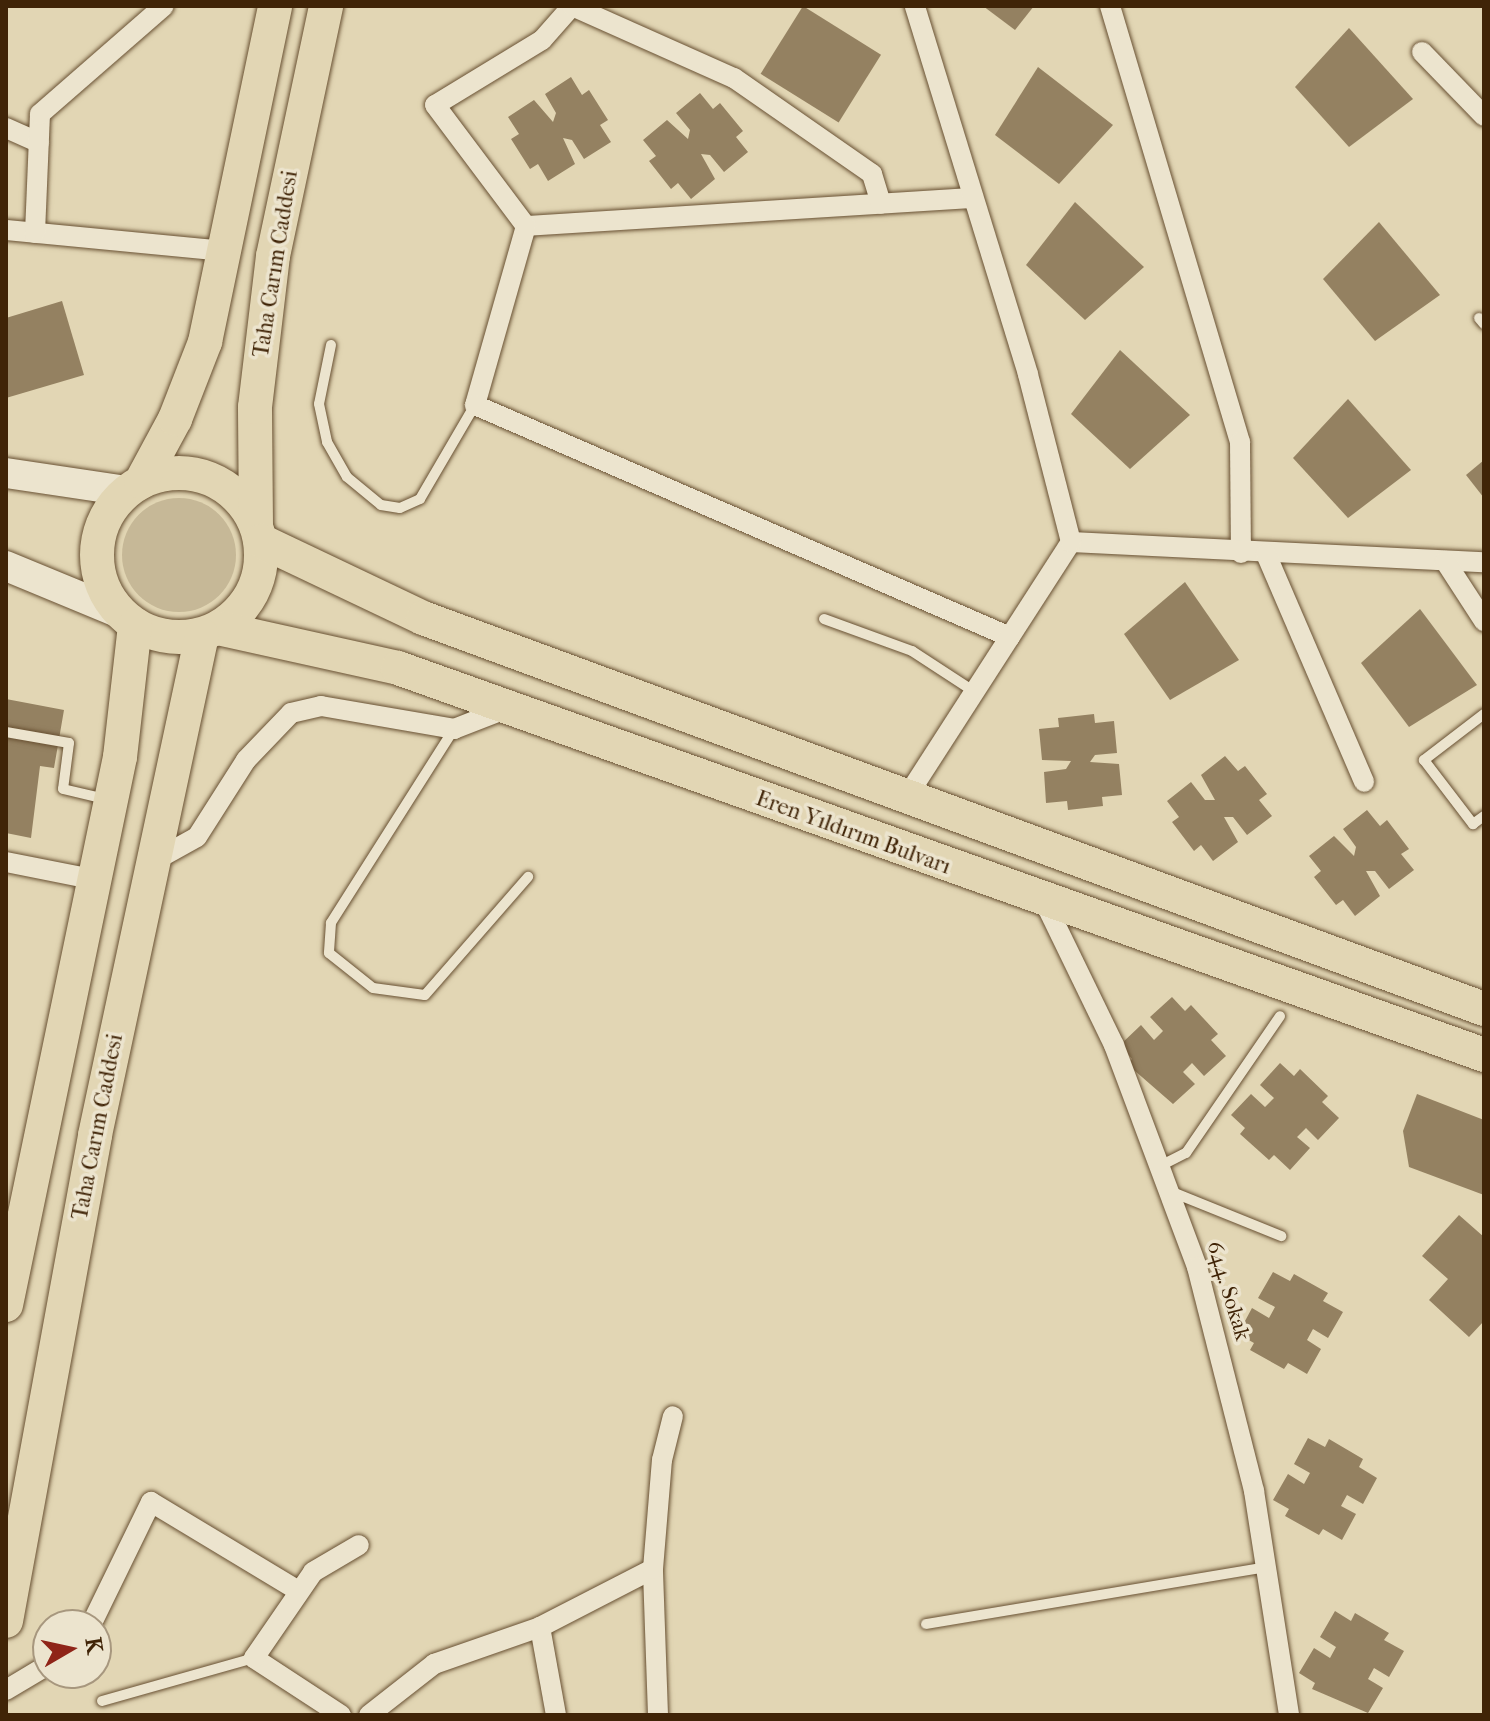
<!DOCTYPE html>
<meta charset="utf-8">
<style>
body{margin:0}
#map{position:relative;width:1490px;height:1721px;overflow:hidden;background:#e2d6b4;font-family:"IM FELL French Canon",serif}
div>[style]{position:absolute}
.green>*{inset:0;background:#c6b897}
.round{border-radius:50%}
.building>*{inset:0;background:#948161;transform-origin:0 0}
.roads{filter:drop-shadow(0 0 2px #685032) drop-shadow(0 0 2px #685032)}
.lane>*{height:10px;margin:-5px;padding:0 5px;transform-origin:5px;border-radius:5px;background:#ece4ce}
.street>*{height:20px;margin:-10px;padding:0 10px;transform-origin:10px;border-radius:10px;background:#ece4ce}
.secondary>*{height:30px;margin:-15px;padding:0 15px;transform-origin:15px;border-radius:15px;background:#ece4ce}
.primary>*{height:34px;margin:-17px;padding:0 17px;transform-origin:17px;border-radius:17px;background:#e2d6b4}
.primary>.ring{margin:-17px;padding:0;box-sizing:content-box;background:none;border:34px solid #e2d6b4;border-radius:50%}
span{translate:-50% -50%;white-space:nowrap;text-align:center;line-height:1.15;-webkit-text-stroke:7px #ece4ce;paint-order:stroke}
.street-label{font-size:22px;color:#402407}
.frame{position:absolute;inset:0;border:8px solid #402407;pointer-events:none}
.north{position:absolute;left:32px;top:1609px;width:80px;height:80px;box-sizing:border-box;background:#ece4ce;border:2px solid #a7977e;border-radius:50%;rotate:81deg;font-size:22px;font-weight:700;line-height:32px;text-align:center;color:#402407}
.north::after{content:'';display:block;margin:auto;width:28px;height:36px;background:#8f2418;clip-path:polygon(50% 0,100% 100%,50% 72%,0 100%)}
</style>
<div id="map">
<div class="green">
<i class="round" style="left:122px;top:498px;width:114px;height:114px"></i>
</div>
<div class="building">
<i style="left:803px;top:6px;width:92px;height:80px;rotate:32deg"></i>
<i style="clip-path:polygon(983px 6px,1034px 6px,1015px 30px)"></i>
<i style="clip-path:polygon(1349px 28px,1413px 99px,1349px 147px,1295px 87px)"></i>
<i style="clip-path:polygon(1038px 67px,1113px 125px,1059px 184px,995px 135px)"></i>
<i style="clip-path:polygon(571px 77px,582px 95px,589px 90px,608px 120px,600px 125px,611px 142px,584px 159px,572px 140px,563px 138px,575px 164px,548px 181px,538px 164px,530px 169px,511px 139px,519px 134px,508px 117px,534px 100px,553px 122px,556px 113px,545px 94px)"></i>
<i style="clip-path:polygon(700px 93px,713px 109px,720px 103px,743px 131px,736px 137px,748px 152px,724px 172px,710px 155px,701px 154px,715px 179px,691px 199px,678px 183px,671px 189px,649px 161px,656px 156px,643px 140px,667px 120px,688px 139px,690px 130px,676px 113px)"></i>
<i style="clip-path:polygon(1075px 202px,1144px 267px,1085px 320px,1026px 265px)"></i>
<i style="clip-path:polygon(1379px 222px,1440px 295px,1375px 341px,1323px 279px)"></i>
<i style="clip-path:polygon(62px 301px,84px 375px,6px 398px,6px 318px)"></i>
<i style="clip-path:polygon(1120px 350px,1190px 415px,1130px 469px,1071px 414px)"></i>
<i style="clip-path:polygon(1348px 399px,1411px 470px,1348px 518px,1293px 458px)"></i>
<i style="clip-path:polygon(1484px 460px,1484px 498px,1466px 475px)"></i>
<i style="clip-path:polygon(1185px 582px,1239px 660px,1170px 700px,1124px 634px)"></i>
<i style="clip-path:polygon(1420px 609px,1477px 685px,1409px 727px,1361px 663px)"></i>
<i style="clip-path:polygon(6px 699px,64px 710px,54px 768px,40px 766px,31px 838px,6px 833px)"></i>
<i style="clip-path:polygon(1094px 714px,1095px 723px,1114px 721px,1117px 753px,1095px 755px,1090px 762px,1119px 764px,1122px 795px,1102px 797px,1103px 806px,1068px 810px,1067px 801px,1046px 803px,1044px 772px,1066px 769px,1071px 761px,1042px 760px,1039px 729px,1059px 727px,1058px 718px)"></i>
<i style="clip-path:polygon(1225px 756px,1238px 771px,1245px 766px,1267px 794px,1259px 800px,1272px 816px,1247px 835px,1233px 817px,1224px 817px,1238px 842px,1213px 861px,1201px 845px,1194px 851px,1172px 822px,1179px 817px,1167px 801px,1191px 782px,1205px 800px,1215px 800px,1201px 775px)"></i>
<i style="clip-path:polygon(1367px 810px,1380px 826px,1387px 820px,1409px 849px,1401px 854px,1414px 870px,1389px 889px,1375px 871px,1366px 871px,1380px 896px,1355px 916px,1343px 900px,1336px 905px,1314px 877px,1321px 871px,1309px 856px,1334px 836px,1354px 856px,1356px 847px,1343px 829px)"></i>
<i style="clip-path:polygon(1172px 997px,1185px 1011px,1191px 1005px,1218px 1034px,1211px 1040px,1226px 1056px,1204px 1076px,1192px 1063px,1183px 1072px,1195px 1084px,1173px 1104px,1127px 1064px,1132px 1059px,1120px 1045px,1141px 1025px,1154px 1040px,1163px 1031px,1150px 1017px)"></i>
<i style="clip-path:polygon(1280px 1063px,1294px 1076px,1300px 1069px,1328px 1096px,1322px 1102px,1339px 1118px,1318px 1140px,1306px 1128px,1297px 1137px,1310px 1148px,1290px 1170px,1274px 1155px,1269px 1160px,1240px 1134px,1245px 1128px,1231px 1115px,1251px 1094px,1265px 1107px,1274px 1098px,1260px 1085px)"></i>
<i style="clip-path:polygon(1417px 1094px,1484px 1120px,1484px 1195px,1409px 1167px,1403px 1131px)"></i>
<i style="clip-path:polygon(1459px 1215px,1484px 1237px,1484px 1321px,1469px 1337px,1429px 1300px,1448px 1279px,1422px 1256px)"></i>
<i style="clip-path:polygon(1273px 1272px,1290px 1281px,1294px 1274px,1328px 1293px,1323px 1301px,1343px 1312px,1328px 1338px,1313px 1329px,1307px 1340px,1321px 1349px,1307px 1374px,1288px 1363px,1284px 1369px,1250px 1350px,1254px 1343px,1238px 1334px,1252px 1308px,1269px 1318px,1275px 1307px,1258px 1298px)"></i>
<i style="clip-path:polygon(1308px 1438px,1325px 1447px,1329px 1439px,1363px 1459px,1359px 1467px,1377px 1478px,1363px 1504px,1347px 1495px,1341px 1506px,1356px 1514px,1342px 1540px,1323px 1529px,1319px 1535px,1285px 1516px,1289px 1509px,1273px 1500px,1288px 1474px,1304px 1484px,1310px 1473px,1294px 1464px)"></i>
<i style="clip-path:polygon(1335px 1611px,1351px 1621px,1355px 1613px,1389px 1633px,1384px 1640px,1404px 1651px,1389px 1677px,1374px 1668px,1368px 1679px,1383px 1688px,1368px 1713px,1312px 1689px,1315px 1683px,1299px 1673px,1314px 1648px,1330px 1658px,1336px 1647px,1320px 1637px)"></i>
</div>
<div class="roads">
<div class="lane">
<i style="left:1479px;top:318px;width:8px;rotate:50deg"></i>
<i style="left:331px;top:345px;width:60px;rotate:101.5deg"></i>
<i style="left:319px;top:404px;width:39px;rotate:78deg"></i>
<i style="left:327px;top:442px;width:40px;rotate:60.3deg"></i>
<i style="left:347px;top:477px;width:44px;rotate:39.5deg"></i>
<i style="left:381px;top:505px;width:19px;rotate:9deg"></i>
<i style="left:400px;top:508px;width:22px;rotate:-24deg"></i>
<i style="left:420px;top:499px;width:109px;rotate:-59.7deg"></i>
<i style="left:824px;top:619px;width:94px;rotate:20deg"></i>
<i style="left:912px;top:651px;width:75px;rotate:33.1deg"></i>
<i style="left:1484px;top:714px;width:76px;rotate:142.5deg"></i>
<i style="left:1424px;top:760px;width:81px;rotate:52.6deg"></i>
<i style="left:1473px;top:824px;width:14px;rotate:-36deg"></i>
<i style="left:454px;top:729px;width:230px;rotate:122.4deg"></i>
<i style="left:331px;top:923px;width:30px;rotate:94deg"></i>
<i style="left:329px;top:953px;width:56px;rotate:38.5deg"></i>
<i style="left:373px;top:988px;width:52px;rotate:7.7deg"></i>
<i style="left:425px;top:995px;width:157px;rotate:-48.9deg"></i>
<i style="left:6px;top:732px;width:64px;rotate:9.9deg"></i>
<i style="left:69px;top:743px;width:46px;rotate:97.4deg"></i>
<i style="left:63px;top:789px;width:43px;rotate:13.4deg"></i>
<i style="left:1162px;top:1165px;width:27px;rotate:-27deg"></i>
<i style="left:1186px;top:1153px;width:166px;rotate:-55.5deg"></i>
<i style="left:1172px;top:1192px;width:118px;rotate:22deg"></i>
<i style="left:926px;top:1624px;width:346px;rotate:-9.5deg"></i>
<i style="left:102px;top:1701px;width:158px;rotate:-15.8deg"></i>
</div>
<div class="street">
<i style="left:572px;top:6px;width:45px;rotate:131.4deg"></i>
<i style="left:542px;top:40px;width:125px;rotate:148.7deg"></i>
<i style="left:435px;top:105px;width:151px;rotate:53.1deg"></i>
<i style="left:526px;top:226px;width:448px;rotate:-3.6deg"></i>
<i style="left:572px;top:6px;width:177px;rotate:24deg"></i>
<i style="left:734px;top:78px;width:168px;rotate:34.8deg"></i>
<i style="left:872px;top:174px;width:31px;rotate:73deg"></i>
<i style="left:1110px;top:6px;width:455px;rotate:73.4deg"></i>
<i style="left:1240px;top:442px;width:111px;rotate:89.5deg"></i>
<i style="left:1422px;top:52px;width:89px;rotate:45.9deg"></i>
<i style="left:6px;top:128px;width:36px;rotate:24deg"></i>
<i style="left:526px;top:226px;width:186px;rotate:105.9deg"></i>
<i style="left:475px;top:405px;width:583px;rotate:23.44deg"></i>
<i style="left:6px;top:230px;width:220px;rotate:5.5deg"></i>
<i style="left:35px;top:233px;width:119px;rotate:-87.6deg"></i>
<i style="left:40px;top:114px;width:164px;rotate:-41.1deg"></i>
<i style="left:1071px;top:542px;width:413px;rotate:2.8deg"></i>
<i style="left:1266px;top:554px;width:248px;rotate:66.7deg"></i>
<i style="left:1445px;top:561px;width:72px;rotate:57deg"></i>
<i style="left:906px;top:798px;width:305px;rotate:-57.2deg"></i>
<i style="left:1071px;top:542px;width:173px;rotate:-104.4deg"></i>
<i style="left:1028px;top:374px;width:385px;rotate:-107.1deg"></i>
<i style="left:6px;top:862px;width:88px;rotate:11.2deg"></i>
<i style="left:152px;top:862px;width:51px;rotate:-29.1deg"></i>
<i style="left:197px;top:837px;width:91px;rotate:-57.5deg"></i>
<i style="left:246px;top:760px;width:65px;rotate:-46.2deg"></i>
<i style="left:291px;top:713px;width:31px;rotate:-13deg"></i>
<i style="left:321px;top:706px;width:135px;rotate:9.8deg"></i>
<i style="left:454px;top:729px;width:58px;rotate:-21.3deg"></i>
<i style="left:1045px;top:903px;width:158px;rotate:64.1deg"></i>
<i style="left:1114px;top:1045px;width:237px;rotate:69.5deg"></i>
<i style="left:1197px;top:1267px;width:231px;rotate:75.7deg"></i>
<i style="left:1254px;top:1491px;width:227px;rotate:81.1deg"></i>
<i style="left:91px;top:1625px;width:137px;rotate:-64deg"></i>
<i style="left:151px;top:1502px;width:170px;rotate:31.1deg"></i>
<i style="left:540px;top:1627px;width:89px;rotate:79.7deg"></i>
<i style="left:6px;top:1690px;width:49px;rotate:-30.8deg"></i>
<i style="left:341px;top:1715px;width:104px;rotate:-146.8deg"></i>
<i style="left:254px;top:1658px;width:104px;rotate:-55.5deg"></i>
<i style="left:313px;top:1572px;width:53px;rotate:-30.4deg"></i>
<i style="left:369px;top:1715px;width:83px;rotate:-38.1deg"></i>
<i style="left:434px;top:1664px;width:112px;rotate:-19.2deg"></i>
<i style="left:540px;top:1627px;width:127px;rotate:-27.2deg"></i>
<i style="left:658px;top:1715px;width:146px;rotate:-92deg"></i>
<i style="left:653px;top:1569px;width:109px;rotate:-85.3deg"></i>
<i style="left:662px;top:1460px;width:45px;rotate:-76deg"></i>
</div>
<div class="secondary">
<i style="left:6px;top:473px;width:122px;rotate:8.5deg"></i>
<i style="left:6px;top:566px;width:126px;rotate:22.5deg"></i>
</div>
<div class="primary">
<i class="ring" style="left:97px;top:473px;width:130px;height:130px"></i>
<i style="left:141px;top:482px;width:72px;rotate:-61.6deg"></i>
<i style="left:175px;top:419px;width:83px;rotate:-68.7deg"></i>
<i style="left:205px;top:342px;width:343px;rotate:-78.2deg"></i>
<i style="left:256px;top:525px;width:118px;rotate:-90.5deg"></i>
<i style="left:255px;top:407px;width:152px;rotate:-83.2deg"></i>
<i style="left:273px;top:256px;width:256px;rotate:-78deg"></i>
<i style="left:261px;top:541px;width:179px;rotate:25.4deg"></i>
<i style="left:423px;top:618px;width:1131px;rotate:20.23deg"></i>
<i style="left:218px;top:628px;width:184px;rotate:12.5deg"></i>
<i style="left:398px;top:668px;width:1153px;rotate:19.61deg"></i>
<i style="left:6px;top:1305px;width:560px;rotate:-78.25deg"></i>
<i style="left:120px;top:757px;width:133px;rotate:-83.5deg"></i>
<i style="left:6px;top:1621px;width:494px;rotate:-79.6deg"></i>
<i style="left:95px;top:1135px;width:511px;rotate:-77.92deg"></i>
</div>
</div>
<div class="street-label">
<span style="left:276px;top:264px;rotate:-81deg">Taha Carım Caddesi</span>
<span style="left:853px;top:833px;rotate:20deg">Eren Yıldırım Bulvarı</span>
<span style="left:98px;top:1127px;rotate:-79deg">Taha Carım Caddesi</span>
<span style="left:1228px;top:1291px;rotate:73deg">644. Sokak</span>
</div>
<div class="frame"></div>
<div class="north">K</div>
</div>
